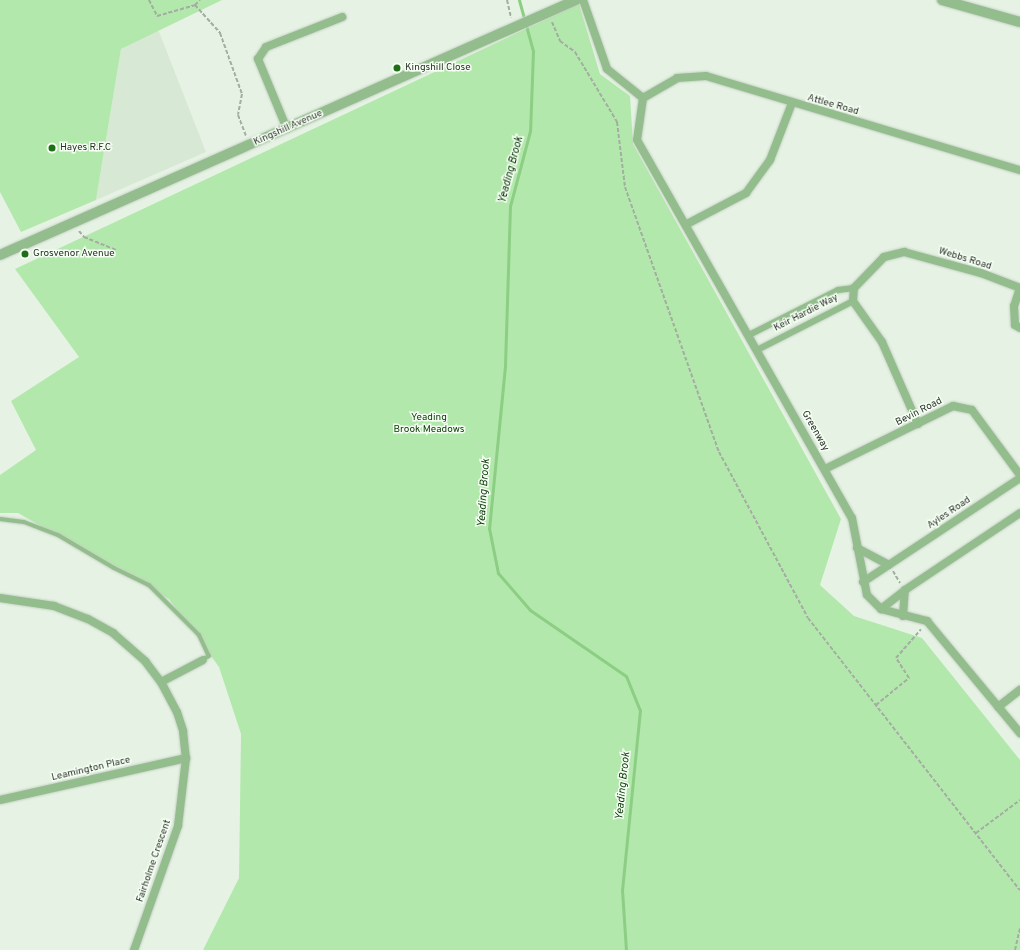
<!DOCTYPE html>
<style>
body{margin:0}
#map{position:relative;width:1020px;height:950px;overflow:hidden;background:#e6f3e4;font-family:Overpass,sans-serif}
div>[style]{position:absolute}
.built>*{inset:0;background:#d7e9d4}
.green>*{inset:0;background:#b3e8ac}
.stream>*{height:3px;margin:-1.5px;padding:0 1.5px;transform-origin:1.5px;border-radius:1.5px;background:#8cce84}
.path>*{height:2px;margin-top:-1px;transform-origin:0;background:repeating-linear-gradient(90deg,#a3ada1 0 4px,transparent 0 6px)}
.roads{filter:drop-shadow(0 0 1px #c4d0c3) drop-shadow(0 0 1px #c4d0c3)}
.service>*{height:4px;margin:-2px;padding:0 2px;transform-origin:2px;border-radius:2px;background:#93bd8d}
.pedestrian>*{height:6px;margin:-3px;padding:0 3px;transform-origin:3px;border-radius:3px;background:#93bd8d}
.minor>*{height:8px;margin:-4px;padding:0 4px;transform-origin:4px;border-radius:4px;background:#93bd8d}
.tertiary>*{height:10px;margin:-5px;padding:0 5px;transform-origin:5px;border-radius:5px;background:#93bd8d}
.dots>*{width:11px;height:11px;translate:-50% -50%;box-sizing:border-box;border:2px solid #f5fff3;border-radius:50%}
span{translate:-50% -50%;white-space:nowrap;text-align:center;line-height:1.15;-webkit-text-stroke:3px #f5fff3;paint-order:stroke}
.poi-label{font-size:10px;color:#2b302a}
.left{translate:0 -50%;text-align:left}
.street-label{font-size:10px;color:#2b302a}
.park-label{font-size:10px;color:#083604}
.water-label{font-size:11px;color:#073503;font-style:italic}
</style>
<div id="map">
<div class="built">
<i style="clip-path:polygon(158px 29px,206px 152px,96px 200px,121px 49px)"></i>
</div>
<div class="green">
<i style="clip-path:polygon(0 0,222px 0,121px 49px,96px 200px,21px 232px,0 192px)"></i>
<i style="clip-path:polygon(579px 4px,600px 74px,630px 96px,633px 144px,841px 519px,820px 585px,854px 616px,922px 638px,1020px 760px,1020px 950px,203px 950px,239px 878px,241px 734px,219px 667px,169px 599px,18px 513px,0 513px,0 475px,36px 450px,11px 401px,79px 357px,15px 269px)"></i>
</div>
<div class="stream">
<i style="left:519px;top:0;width:53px;rotate:74.6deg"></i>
<i style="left:533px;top:51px;width:80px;rotate:92.1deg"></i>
<i style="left:530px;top:131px;width:78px;rotate:104.9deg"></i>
<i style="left:510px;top:206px;width:160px;rotate:91.8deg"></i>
<i style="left:505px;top:366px;width:163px;rotate:95.6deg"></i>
<i style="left:489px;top:528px;width:46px;rotate:78.7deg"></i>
<i style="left:498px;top:573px;width:49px;rotate:49.1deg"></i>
<i style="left:530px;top:610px;width:116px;rotate:34.5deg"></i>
<i style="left:626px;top:676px;width:37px;rotate:68deg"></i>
<i style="left:640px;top:710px;width:181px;rotate:95.7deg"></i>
<i style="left:622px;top:890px;width:60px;rotate:86.2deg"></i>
</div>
<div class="path">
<i style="left:149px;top:0;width:18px;rotate:63deg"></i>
<i style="left:157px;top:16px;width:40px;rotate:-16deg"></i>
<i style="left:195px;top:5px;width:7px;rotate:-45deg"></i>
<i style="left:507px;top:0;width:18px;rotate:77deg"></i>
<i style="left:195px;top:5px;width:38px;rotate:48deg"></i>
<i style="left:220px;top:33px;width:65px;rotate:70.2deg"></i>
<i style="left:242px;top:94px;width:21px;rotate:101deg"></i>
<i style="left:238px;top:115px;width:22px;rotate:69deg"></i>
<i style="left:552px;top:22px;width:21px;rotate:67deg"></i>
<i style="left:560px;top:41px;width:19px;rotate:36deg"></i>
<i style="left:575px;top:52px;width:82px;rotate:59deg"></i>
<i style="left:617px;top:122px;width:65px;rotate:83deg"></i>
<i style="left:625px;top:187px;width:281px;rotate:70.5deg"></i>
<i style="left:719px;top:452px;width:188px;rotate:61.8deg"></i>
<i style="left:808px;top:618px;width:345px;rotate:52.1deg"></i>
<i style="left:79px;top:231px;width:8px;rotate:50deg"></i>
<i style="left:84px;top:237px;width:35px;rotate:22deg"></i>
<i style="left:893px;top:571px;width:14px;rotate:60deg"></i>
<i style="left:876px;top:705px;width:43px;rotate:-39.3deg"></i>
<i style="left:909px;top:678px;width:24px;rotate:-123deg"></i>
<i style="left:896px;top:658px;width:38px;rotate:-49deg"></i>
<i style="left:976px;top:833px;width:55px;rotate:-36.9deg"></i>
<i style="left:1015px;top:950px;width:22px;rotate:-77deg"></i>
</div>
<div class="roads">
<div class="service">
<i style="left:0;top:519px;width:24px;rotate:7deg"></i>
<i style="left:24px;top:522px;width:36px;rotate:21deg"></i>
<i style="left:58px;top:535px;width:65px;rotate:30.5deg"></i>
<i style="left:114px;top:568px;width:39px;rotate:26deg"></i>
<i style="left:149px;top:585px;width:71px;rotate:45deg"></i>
<i style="left:199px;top:635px;width:23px;rotate:65deg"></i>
<i style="left:209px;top:656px;width:7px;rotate:153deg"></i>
</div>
<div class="pedestrian">
<i style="left:749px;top:335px;width:100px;rotate:-26.8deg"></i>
<i style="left:838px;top:290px;width:16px;rotate:-7deg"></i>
<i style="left:757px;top:350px;width:108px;rotate:-27deg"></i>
</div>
<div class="minor">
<i style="left:583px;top:0;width:73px;rotate:70.8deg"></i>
<i style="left:607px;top:69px;width:46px;rotate:38.9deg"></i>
<i style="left:643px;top:98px;width:42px;rotate:98.1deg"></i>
<i style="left:637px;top:140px;width:435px;rotate:60.4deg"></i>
<i style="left:852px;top:518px;width:78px;rotate:79deg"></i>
<i style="left:867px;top:595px;width:20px;rotate:45deg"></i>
<i style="left:881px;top:609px;width:48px;rotate:14.6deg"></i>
<i style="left:927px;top:621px;width:146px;rotate:50.3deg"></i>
<i style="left:643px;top:98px;width:39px;rotate:-30deg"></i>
<i style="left:677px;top:78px;width:29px;rotate:-4deg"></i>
<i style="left:706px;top:76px;width:328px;rotate:16.7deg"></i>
<i style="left:287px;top:129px;width:76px;rotate:-112.5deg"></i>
<i style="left:258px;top:59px;width:14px;rotate:-56deg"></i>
<i style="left:266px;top:47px;width:82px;rotate:-21.5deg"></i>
<i style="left:687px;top:224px;width:67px;rotate:-27.7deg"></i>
<i style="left:746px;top:193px;width:41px;rotate:-54deg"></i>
<i style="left:770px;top:160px;width:61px;rotate:-68.9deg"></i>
<i style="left:918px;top:424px;width:90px;rotate:-113.7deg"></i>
<i style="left:882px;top:342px;width:50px;rotate:-125.3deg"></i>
<i style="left:853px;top:301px;width:13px;rotate:-86deg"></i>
<i style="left:854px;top:288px;width:43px;rotate:-45.9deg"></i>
<i style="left:884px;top:257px;width:21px;rotate:-14deg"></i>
<i style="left:904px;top:252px;width:80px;rotate:15.3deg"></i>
<i style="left:981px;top:273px;width:42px;rotate:21deg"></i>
<i style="left:1020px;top:288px;width:19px;rotate:108deg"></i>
<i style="left:1014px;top:306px;width:19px;rotate:87deg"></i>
<i style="left:1015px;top:325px;width:6px;rotate:31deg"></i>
<i style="left:825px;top:469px;width:143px;rotate:-26.2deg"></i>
<i style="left:953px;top:406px;width:19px;rotate:12deg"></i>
<i style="left:972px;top:410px;width:81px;rotate:53.6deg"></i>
<i style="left:857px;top:548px;width:36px;rotate:28deg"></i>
<i style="left:863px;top:582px;width:188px;rotate:-33.5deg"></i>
<i style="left:0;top:598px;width:55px;rotate:8.4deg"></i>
<i style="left:54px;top:606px;width:36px;rotate:21deg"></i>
<i style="left:88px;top:619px;width:29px;rotate:29deg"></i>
<i style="left:113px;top:633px;width:43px;rotate:41.2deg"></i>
<i style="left:145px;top:661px;width:26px;rotate:53deg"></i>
<i style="left:161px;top:682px;width:34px;rotate:62deg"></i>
<i style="left:177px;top:712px;width:20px;rotate:72deg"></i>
<i style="left:183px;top:731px;width:27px;rotate:84deg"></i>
<i style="left:186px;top:758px;width:68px;rotate:96.7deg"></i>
<i style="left:178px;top:826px;width:132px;rotate:109.5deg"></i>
<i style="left:881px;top:609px;width:31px;rotate:-38deg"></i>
<i style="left:903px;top:616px;width:26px;rotate:-86deg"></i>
<i style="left:905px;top:590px;width:138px;rotate:-33.8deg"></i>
<i style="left:161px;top:682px;width:47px;rotate:-27.6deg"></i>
<i style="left:998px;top:707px;width:28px;rotate:-38deg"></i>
<i style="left:0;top:800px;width:191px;rotate:-12.7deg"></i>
</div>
<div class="tertiary">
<i style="left:942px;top:0;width:81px;rotate:15.8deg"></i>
<i style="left:0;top:255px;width:630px;rotate:-23.88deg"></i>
</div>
</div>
<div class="dots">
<i style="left:397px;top:68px;background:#1e6f15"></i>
<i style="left:52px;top:148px;background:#1e6f15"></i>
<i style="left:25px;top:254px;background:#1e6f15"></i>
</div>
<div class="poi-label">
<span class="left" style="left:405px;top:68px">Kingshill Close</span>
<span class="left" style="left:60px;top:148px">Hayes R.F.C</span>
<span class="left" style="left:33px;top:254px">Grosvenor Avenue</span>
</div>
<div class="street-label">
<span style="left:833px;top:105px;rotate:16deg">Attlee Road</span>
<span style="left:288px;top:128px;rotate:-24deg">Kingshill Avenue</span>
<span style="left:965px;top:259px;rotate:17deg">Webbs Road</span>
<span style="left:806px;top:313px;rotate:-27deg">Keir Hardie Way</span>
<span style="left:919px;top:412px;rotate:-27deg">Bevin Road</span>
<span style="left:815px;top:431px;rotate:60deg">Greenway</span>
<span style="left:949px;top:513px;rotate:-34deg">Ayles Road</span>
<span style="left:91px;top:769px;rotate:-13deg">Leamington Place</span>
<span style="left:154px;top:861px;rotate:-71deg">Fairholme Crescent</span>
</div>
<div class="park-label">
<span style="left:429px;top:423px">Yeading<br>Brook Meadows</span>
</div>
<div class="water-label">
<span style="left:511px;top:170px;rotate:-75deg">Yeading Brook</span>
<span style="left:484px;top:493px;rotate:-86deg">Yeading Brook</span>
<span style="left:623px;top:786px;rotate:-84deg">Yeading Brook</span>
</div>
</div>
